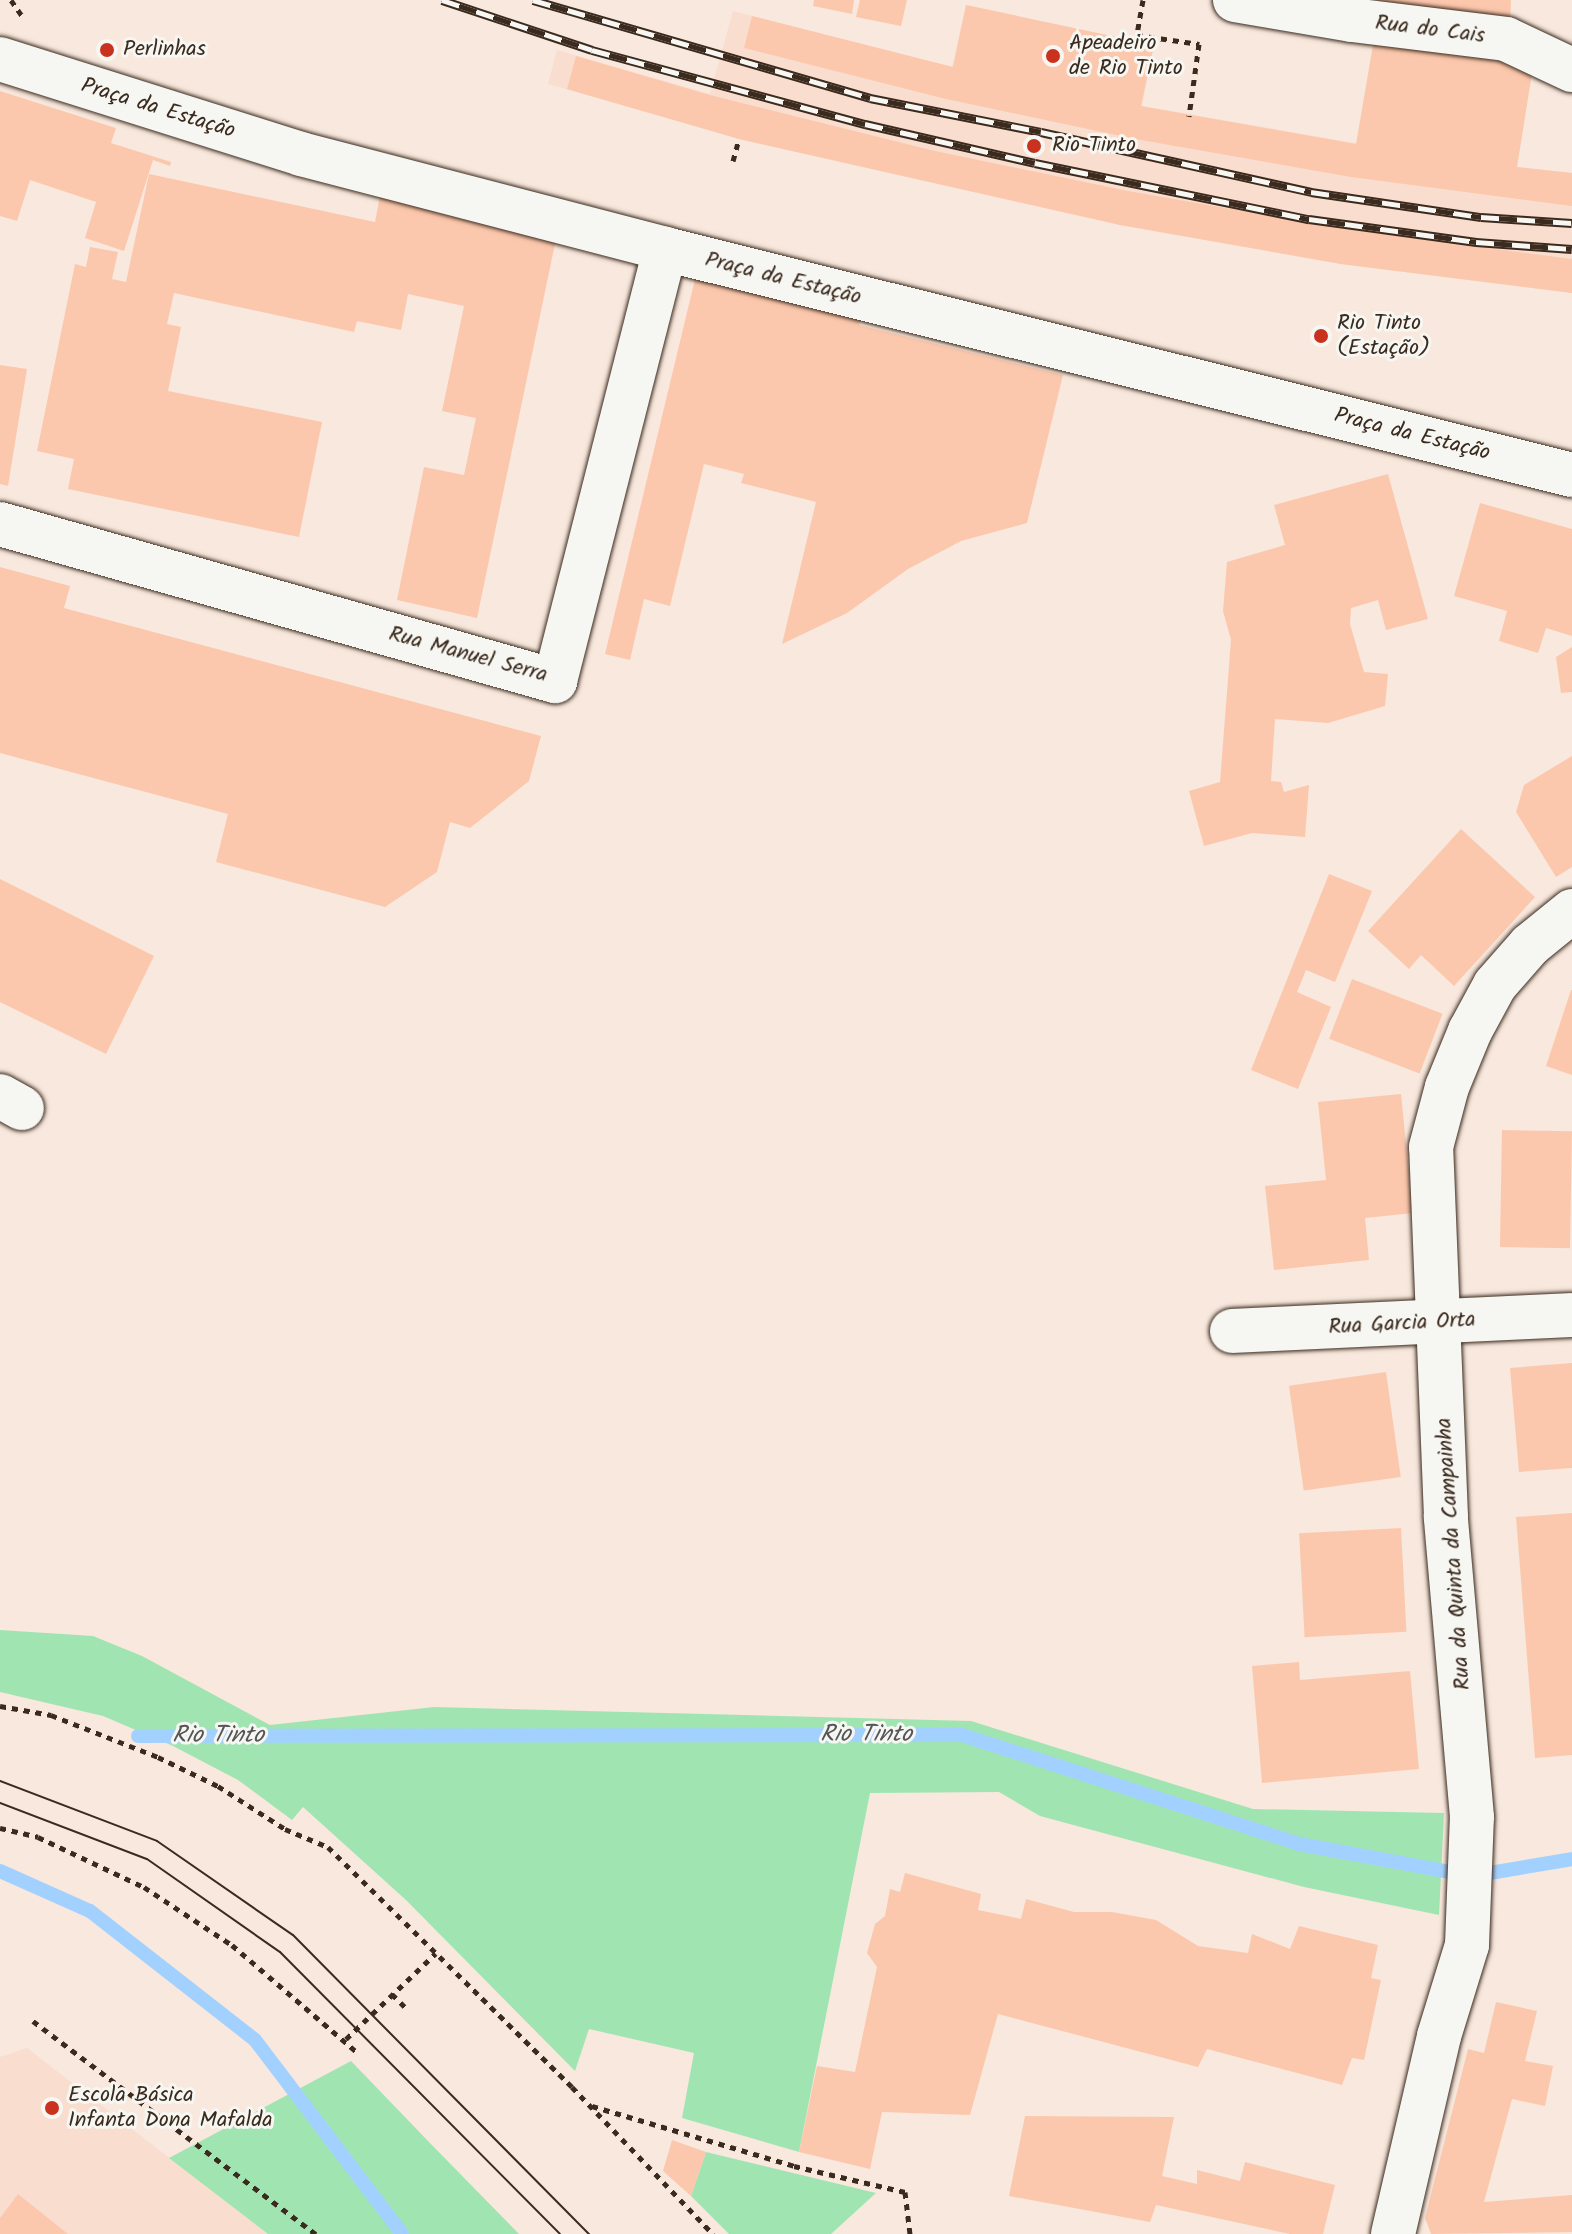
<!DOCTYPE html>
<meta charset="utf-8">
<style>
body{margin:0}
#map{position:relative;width:1572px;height:2234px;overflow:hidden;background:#f8e8dd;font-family:Kalam,sans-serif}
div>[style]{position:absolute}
.built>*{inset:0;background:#f9decf}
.green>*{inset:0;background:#a0e5b1}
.stream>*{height:14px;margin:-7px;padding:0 7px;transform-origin:7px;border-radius:7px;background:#a3d1ff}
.building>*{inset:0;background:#fcc8ad;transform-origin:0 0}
.path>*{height:5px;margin-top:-2.5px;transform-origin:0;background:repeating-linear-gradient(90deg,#3b2a1e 0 6px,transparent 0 12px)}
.roads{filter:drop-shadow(0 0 2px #3b2a1e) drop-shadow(0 0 2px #3b2a1e)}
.street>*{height:44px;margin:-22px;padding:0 22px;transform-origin:22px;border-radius:22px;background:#f6f6f2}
.tram>*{height:2px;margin:-1px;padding:0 1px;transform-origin:1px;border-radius:1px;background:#3b2a1e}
.rail>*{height:9px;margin-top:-4.5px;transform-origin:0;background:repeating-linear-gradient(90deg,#f6f6f2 0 18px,#3b2a1e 0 36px);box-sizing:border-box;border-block:2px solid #3b2a1e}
.dots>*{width:22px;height:22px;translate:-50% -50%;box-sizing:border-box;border:4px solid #f6f6f2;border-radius:50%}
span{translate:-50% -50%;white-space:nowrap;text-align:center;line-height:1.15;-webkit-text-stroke:6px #f6f6f2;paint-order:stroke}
.street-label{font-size:22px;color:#3b2a1e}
.poi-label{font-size:22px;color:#3b2a1e}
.left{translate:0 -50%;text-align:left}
.water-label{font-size:24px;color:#555456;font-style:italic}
</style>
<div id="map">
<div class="built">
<i style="clip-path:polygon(966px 5px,1154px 45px,1142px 106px,1516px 171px,1517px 167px,1572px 173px,1572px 293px,1341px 264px,1120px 225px,739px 139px,548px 84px,557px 50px,710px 94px,733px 11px,952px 67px)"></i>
<i style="clip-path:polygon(27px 2048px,268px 2234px,0 2234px,0 2057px)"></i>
</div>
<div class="green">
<i style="clip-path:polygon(0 1630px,93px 1636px,142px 1656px,270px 1725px,434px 1707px,971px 1721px,1253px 1809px,1444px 1813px,1439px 1915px,1304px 1887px,1040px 1816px,999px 1792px,870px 1793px,799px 2152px,682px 2118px,694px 2053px,589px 2029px,575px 2071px,406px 1900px,303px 1807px,292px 1820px,238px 1780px,173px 1746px,103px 1716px,0 1692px)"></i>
<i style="clip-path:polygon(351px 2061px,428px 2141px,519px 2234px,268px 2234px,169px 2158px)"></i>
<i style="clip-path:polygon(706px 2152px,876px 2193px,831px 2234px,729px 2234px,691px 2196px)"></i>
</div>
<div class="stream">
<i style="left:138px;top:1736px;width:824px;rotate:-0.07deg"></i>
<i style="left:962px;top:1735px;width:354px;rotate:17.9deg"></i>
<i style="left:1299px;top:1844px;width:176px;rotate:10.5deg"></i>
<i style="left:1472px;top:1876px;width:101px;rotate:-9.6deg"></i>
<i style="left:0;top:1871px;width:98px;rotate:24deg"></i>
<i style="left:90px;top:1911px;width:209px;rotate:38deg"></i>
<i style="left:255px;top:2040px;width:243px;rotate:52.8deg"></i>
</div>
<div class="building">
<i style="clip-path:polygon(814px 0,854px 0,852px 14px,813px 6px)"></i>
<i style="clip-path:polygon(860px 0,907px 0,901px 26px,856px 17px)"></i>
<i style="clip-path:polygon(1379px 0,1511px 0,1510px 27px,1380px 9px)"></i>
<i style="clip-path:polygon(966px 5px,1154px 45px,1141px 106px,1356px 144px,1374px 39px,1533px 67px,1517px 167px,1572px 173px,1572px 206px,1351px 177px,1135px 139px,946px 99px,744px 48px,752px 16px,953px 67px)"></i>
<i style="clip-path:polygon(576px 56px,710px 95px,935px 151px,1128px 191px,1346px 229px,1572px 259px,1572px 293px,1341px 264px,1120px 225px,739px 139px,567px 89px)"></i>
<i style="clip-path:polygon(0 91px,116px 128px,111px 143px,171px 162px,170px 166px,153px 160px,124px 251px,85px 238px,96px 202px,30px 180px,17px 221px,0 216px)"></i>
<i style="clip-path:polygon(149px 174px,375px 222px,380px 196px,557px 234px,477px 618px,397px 600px,424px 467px,464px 475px,476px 418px,442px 411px,464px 306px,408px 294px,401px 330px,357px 321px,354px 332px,174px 293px,167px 324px,181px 327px,168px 391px,322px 422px,299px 537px,68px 489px,74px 459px,37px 451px,75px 264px,86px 267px,90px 247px,118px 252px,112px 279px,126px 282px)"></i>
<i style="clip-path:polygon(695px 279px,861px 319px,859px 325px,1063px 375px,1027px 523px,961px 541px,908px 569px,847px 613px,782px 644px,816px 502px,741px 483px,744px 474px,704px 464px,670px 606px,644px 599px,630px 660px,605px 654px)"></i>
<i style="clip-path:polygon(0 365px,27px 369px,8px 486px,0 484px)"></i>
<i style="clip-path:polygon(1388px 474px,1428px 619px,1386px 630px,1378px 600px,1351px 608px,1350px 624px,1364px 672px,1388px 674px,1385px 706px,1328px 723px,1275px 719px,1271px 781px,1281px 782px,1284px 792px,1309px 785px,1305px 837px,1252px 833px,1204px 846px,1189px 791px,1220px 782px,1231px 640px,1223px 611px,1227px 562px,1285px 545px,1274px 505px)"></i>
<i style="clip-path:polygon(1480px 503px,1572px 529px,1572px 636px,1546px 628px,1538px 653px,1499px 641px,1507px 611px,1454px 596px)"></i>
<i style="clip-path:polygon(0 567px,70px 586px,64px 608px,541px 736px,529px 781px,470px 828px,450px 822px,437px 872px,385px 907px,216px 862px,228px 814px,0 753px)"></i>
<i style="clip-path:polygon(1572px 647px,1572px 692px,1561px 693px,1556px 657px)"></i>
<i style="clip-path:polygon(1572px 756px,1572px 867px,1556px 877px,1516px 812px,1524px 785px)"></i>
<i style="clip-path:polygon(1461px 829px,1535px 897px,1454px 986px,1421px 955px,1409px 969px,1368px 931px)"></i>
<i style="clip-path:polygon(1329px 874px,1372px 891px,1335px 982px,1306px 970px,1297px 992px,1331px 1007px,1298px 1089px,1251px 1070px)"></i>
<i style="clip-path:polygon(0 879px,154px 956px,106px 1054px,0 1002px)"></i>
<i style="left:1352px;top:979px;width:97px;height:64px;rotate:21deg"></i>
<i style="clip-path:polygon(1571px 990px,1572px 990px,1572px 1075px,1546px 1066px)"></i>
<i style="clip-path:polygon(1401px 1094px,1413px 1213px,1365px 1218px,1369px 1260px,1274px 1270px,1265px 1186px,1326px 1180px,1318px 1102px)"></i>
<i style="left:1502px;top:1130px;width:70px;height:117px;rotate:1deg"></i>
<i style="clip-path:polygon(1572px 1363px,1572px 1468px,1519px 1472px,1510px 1368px)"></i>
<i style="left:1386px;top:1372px;width:106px;height:98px;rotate:82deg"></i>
<i style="clip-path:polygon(1572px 1513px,1572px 1755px,1535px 1758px,1516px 1517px)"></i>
<i style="left:1401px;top:1528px;width:104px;height:102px;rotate:87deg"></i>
<i style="clip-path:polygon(1299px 1662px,1300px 1680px,1410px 1671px,1419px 1769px,1262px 1783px,1252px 1666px)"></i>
<i style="clip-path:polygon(905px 1873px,981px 1894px,978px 1910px,1021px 1919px,1026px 1899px,1074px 1912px,1112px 1912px,1156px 1920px,1198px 1946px,1248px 1953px,1252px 1934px,1290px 1949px,1299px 1926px,1378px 1945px,1371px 1978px,1381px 1980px,1364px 2060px,1352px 2058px,1342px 2085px,1207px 2049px,1198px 2067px,998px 2014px,970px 2115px,882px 2112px,870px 2169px,799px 2152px,817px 2066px,855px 2072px,877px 1967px,867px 1953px,875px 1924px,885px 1916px,890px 1889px,900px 1892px)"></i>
<i style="clip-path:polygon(1496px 2002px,1537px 2011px,1525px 2061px,1553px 2066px,1545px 2106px,1512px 2099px,1484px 2202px,1572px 2195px,1572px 2232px,1431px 2234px,1425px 2218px,1468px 2049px,1484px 2053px)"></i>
<i style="clip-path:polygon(1025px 2116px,1174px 2117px,1162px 2176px,1197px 2184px,1197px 2170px,1240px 2181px,1245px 2162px,1335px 2185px,1323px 2234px,1290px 2234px,1156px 2205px,1150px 2222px,1009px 2196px)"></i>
<i style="clip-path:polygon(672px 2140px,706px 2152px,691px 2196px,663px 2171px)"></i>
<i style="clip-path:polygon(18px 2194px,68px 2234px,0 2234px,0 2218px)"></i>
</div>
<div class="path">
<i style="left:11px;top:0;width:19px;rotate:55deg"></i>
<i style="left:1143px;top:0;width:36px;rotate:100deg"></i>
<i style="left:1137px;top:35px;width:63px;rotate:8.3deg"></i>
<i style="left:1199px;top:44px;width:73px;rotate:97.9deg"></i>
<i style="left:733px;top:161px;width:23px;rotate:-75deg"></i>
<i style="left:0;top:1706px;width:52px;rotate:10deg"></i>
<i style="left:51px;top:1715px;width:115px;rotate:21.4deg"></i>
<i style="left:158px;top:1757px;width:67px;rotate:25.8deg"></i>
<i style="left:218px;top:1786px;width:80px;rotate:32.7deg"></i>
<i style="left:285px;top:1829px;width:47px;rotate:22.7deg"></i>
<i style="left:328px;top:1847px;width:342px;rotate:44.5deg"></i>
<i style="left:572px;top:2087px;width:204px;rotate:46.2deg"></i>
<i style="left:0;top:1828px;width:39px;rotate:13deg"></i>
<i style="left:38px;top:1837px;width:117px;rotate:25.3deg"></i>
<i style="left:144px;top:1887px;width:105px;rotate:33.4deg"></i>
<i style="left:232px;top:1945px;width:166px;rotate:40.6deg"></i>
<i style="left:392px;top:1994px;width:18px;rotate:45deg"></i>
<i style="left:33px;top:2021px;width:354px;rotate:37deg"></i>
<i style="left:346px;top:2039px;width:124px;rotate:-43.7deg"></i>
<i style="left:592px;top:2106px;width:211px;rotate:16.5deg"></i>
<i style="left:794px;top:2166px;width:114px;rotate:13.2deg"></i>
<i style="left:905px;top:2192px;width:42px;rotate:83.2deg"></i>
</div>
<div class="roads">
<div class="street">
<i style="left:1235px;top:0;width:119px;rotate:9.7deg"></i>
<i style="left:1352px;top:20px;width:155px;rotate:7deg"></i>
<i style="left:1506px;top:39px;width:73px;rotate:25.2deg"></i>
<i style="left:0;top:59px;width:316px;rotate:17.5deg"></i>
<i style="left:301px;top:154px;width:376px;rotate:14.6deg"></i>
<i style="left:665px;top:249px;width:935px;rotate:13.99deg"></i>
<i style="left:0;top:524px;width:577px;rotate:15.8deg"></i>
<i style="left:555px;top:681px;width:446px;rotate:-75.7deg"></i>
<i style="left:0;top:1096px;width:25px;rotate:29deg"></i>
<i style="left:1232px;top:1331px;width:340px;rotate:-2.7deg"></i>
<i style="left:1393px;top:2234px;width:203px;rotate:-76.9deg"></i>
<i style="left:1439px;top:2036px;width:95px;rotate:-72.9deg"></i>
<i style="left:1467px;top:1945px;width:128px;rotate:-87.8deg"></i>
<i style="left:1472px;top:1817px;width:301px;rotate:-95deg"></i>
<i style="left:1446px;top:1517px;width:370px;rotate:-92.3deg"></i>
<i style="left:1431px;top:1147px;width:62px;rotate:-75.1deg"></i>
<i style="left:1447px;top:1087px;width:61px;rotate:-67.7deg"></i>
<i style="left:1470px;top:1031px;width:52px;rotate:-61.5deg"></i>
<i style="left:1495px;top:985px;width:53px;rotate:-48.8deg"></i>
<i style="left:1530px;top:945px;width:54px;rotate:-39deg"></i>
</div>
</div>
<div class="tram">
<i style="left:0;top:1781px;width:168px;rotate:20.9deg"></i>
<i style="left:157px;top:1841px;width:165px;rotate:34.7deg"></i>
<i style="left:293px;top:1935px;width:421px;rotate:45.3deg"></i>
<i style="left:0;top:1803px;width:157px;rotate:20.9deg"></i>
<i style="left:147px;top:1859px;width:162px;rotate:35deg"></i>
<i style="left:280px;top:1952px;width:397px;rotate:45.2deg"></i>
</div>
<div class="rail">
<i style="left:442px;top:0;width:158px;rotate:18.4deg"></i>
<i style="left:592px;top:50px;width:283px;rotate:15.2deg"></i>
<i style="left:865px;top:124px;width:174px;rotate:12.9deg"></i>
<i style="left:1035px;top:163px;width:280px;rotate:11.6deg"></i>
<i style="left:1309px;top:219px;width:169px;rotate:7.8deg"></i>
<i style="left:1476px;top:242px;width:96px;rotate:4.2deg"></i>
<i style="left:533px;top:0;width:351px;rotate:16.2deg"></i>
<i style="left:870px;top:98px;width:174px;rotate:11.2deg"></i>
<i style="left:1041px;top:132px;width:277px;rotate:12.5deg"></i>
<i style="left:1311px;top:192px;width:172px;rotate:8.4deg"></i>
<i style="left:1481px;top:217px;width:91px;rotate:3.8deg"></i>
</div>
<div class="dots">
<i style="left:107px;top:50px;background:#c8321e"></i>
<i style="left:1053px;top:56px;background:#c8321e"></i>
<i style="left:1034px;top:146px;background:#c8321e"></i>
<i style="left:1321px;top:336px;background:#c8321e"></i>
<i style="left:52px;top:2108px;background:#c8321e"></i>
</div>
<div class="street-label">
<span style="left:1430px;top:30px;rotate:7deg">Rua do Cais</span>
<span style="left:158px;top:109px;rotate:17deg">Praça da Estação</span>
<span style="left:783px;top:279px;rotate:14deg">Praça da Estação</span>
<span style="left:1412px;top:435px;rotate:14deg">Praça da Estação</span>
<span style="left:468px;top:655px;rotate:15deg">Rua Manuel Serra</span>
<span style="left:1402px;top:1324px;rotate:-3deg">Rua Garcia Orta</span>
<span style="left:1454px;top:1554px;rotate:-94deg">Rua da Quinta da Campainha</span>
</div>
<div class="poi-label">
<span class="left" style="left:1069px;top:56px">Apeadeiro<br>de Rio Tinto</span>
<span class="left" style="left:123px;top:50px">Perlinhas</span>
<span class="left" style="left:1052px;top:146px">Rio Tinto</span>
<span class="left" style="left:1337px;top:336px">Rio Tinto<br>(Estação)</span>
<span class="left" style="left:68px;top:2108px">Escola Básica<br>Infanta Dona Mafalda</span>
</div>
<div class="water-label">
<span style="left:866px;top:1735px">Rio Tinto</span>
<span style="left:218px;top:1736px">Rio Tinto</span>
</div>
</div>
